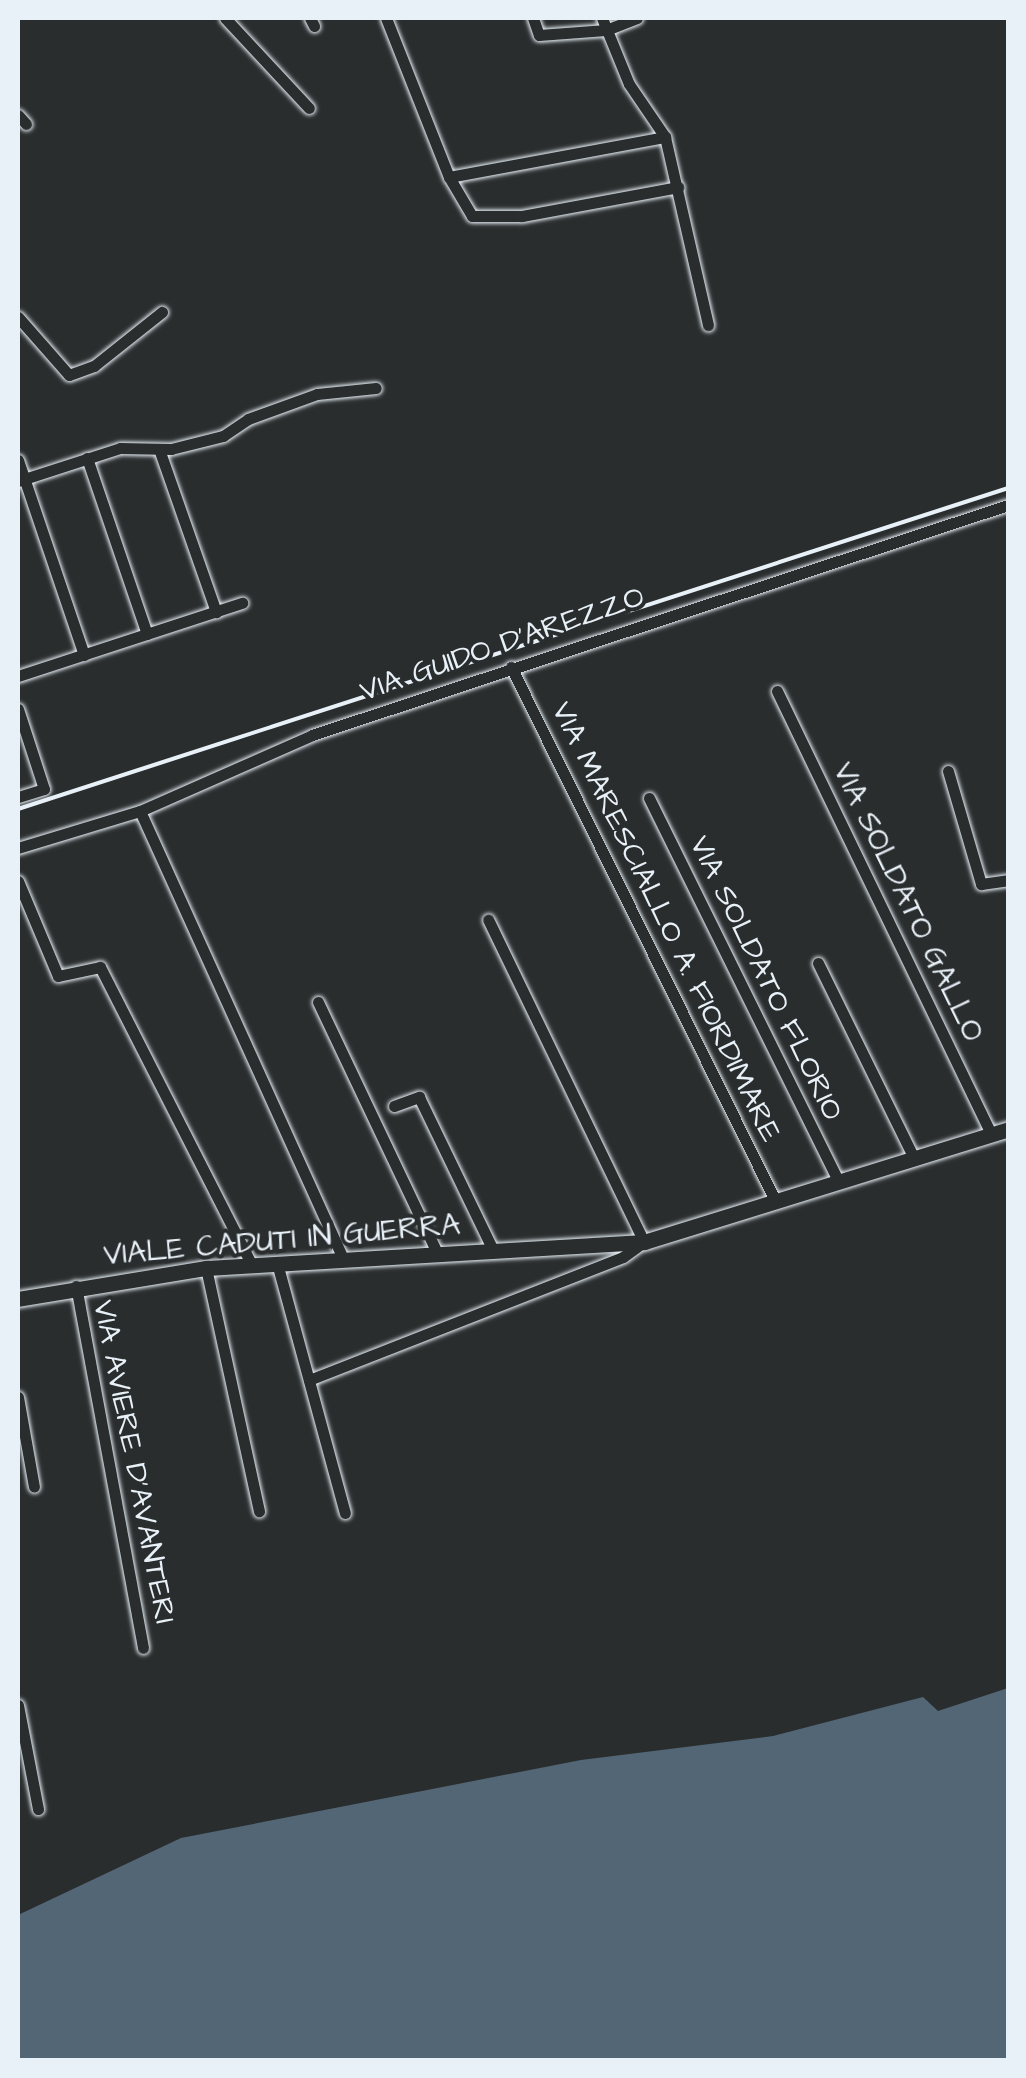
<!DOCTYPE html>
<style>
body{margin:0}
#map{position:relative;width:1026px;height:2078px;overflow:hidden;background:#2a2d2e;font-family:"Architects Daughter",sans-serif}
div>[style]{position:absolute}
.water>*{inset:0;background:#536676}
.roads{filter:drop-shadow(0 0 2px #e8f1f8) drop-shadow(0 0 2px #e8f1f8)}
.minor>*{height:11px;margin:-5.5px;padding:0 5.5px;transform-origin:5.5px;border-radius:5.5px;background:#2a2d2e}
.tertiary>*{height:15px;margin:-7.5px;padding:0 7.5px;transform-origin:7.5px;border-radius:7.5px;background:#2a2d2e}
.rail>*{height:4px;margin:-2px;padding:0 2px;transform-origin:2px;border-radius:2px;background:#e8f1f8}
span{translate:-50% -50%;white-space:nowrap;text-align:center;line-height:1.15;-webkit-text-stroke:8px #2a2d2e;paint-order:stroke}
.street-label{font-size:30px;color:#e8f1f8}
.frame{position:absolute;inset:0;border:20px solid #e8f1f8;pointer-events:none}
</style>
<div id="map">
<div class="water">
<i style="clip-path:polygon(1008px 1688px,1008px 2060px,18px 2060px,18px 1915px,181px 1838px,581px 1760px,773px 1736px,923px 1697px,938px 1711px)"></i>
</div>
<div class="roads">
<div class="minor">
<i style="left:225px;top:18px;width:123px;rotate:47deg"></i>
<i style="left:310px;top:18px;width:9px;rotate:63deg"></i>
<i style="left:386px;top:18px;width:171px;rotate:68.4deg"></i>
<i style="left:449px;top:177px;width:45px;rotate:59.5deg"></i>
<i style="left:472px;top:216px;width:50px"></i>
<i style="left:522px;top:216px;width:159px;rotate:-10.5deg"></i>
<i style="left:533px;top:18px;width:18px;rotate:71deg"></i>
<i style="left:539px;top:35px;width:67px;rotate:-4.3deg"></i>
<i style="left:606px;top:30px;width:33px;rotate:-21deg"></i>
<i style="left:602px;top:18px;width:71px;rotate:67.8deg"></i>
<i style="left:629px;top:84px;width:64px;rotate:55.8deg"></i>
<i style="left:665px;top:137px;width:193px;rotate:77.1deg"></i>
<i style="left:18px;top:115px;width:12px;rotate:48deg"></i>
<i style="left:449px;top:177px;width:220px;rotate:-10.5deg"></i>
<i style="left:18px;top:317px;width:77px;rotate:48.7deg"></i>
<i style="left:69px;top:375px;width:27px;rotate:-20deg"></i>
<i style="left:94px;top:366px;width:87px;rotate:-38.5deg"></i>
<i style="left:159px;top:449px;width:173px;rotate:70.7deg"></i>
<i style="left:87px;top:458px;width:186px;rotate:71.2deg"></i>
<i style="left:18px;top:460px;width:206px;rotate:71.3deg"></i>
<i style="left:18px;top:481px;width:107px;rotate:-17.9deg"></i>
<i style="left:120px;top:448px;width:51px;rotate:1.1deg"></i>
<i style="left:171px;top:449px;width:54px;rotate:-14deg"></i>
<i style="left:223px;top:436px;width:30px;rotate:-34deg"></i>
<i style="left:248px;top:419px;width:73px;rotate:-19.9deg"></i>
<i style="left:317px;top:394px;width:59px;rotate:-5.8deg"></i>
<i style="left:511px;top:667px;width:595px;rotate:63.65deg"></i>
<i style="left:18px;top:676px;width:236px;rotate:-18.1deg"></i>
<i style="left:777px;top:691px;width:493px;rotate:64.2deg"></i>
<i style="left:18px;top:709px;width:84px;rotate:72deg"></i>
<i style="left:44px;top:789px;width:27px;rotate:163deg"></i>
<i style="left:948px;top:771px;width:118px;rotate:73.7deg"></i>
<i style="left:981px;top:884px;width:27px;rotate:-8deg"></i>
<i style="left:649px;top:798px;width:427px;rotate:63.7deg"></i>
<i style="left:140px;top:811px;width:491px;rotate:65.6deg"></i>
<i style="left:18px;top:848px;width:127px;rotate:-16.9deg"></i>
<i style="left:140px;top:811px;width:188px;rotate:-23.8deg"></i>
<i style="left:312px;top:735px;width:733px;rotate:-18.29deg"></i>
<i style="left:18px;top:881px;width:103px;rotate:67.2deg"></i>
<i style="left:58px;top:976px;width:43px;rotate:-12.1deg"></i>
<i style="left:100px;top:967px;width:335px;rotate:63deg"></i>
<i style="left:818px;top:963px;width:217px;rotate:63.8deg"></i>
<i style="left:318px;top:1002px;width:278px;rotate:64.6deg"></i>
<i style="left:394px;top:1106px;width:27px;rotate:-20deg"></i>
<i style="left:419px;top:1097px;width:170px;rotate:64.2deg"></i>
<i style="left:277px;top:1263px;width:259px;rotate:74.8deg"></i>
<i style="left:206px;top:1268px;width:249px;rotate:77.7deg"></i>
<i style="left:76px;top:1286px;width:368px;rotate:79.5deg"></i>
<i style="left:309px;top:1380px;width:337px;rotate:-21.4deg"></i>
<i style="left:623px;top:1257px;width:26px;rotate:-36deg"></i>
<i style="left:644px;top:1242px;width:358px;rotate:-115.8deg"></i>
<i style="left:18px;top:1397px;width:91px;rotate:79.9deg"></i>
<i style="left:18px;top:1705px;width:106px;rotate:79.1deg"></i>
</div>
<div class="tertiary">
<i style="left:18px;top:1299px;width:191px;rotate:-9.4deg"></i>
<i style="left:206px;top:1268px;width:439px;rotate:-3.4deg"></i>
<i style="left:644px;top:1242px;width:381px;rotate:-17.2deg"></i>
</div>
</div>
<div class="rail">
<i style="left:18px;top:809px;width:1041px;rotate:-17.96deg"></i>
</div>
<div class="street-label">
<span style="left:502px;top:644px;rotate:-19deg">VIA GUIDO D'AREZZO</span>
<span style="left:908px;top:902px;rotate:64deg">VIA SOLDATO GALLO</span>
<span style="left:666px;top:922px;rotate:64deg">VIA MARESCIALLO A. FIORDIMARE</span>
<span style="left:766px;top:978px;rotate:64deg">VIA SOLDATO FLORIO</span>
<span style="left:282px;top:1240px;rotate:-5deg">VIALE CADUTI IN GUERRA</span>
<span style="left:134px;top:1462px;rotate:79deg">VIA AVIERE D'AVANTERI</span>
</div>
<div class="frame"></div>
</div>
